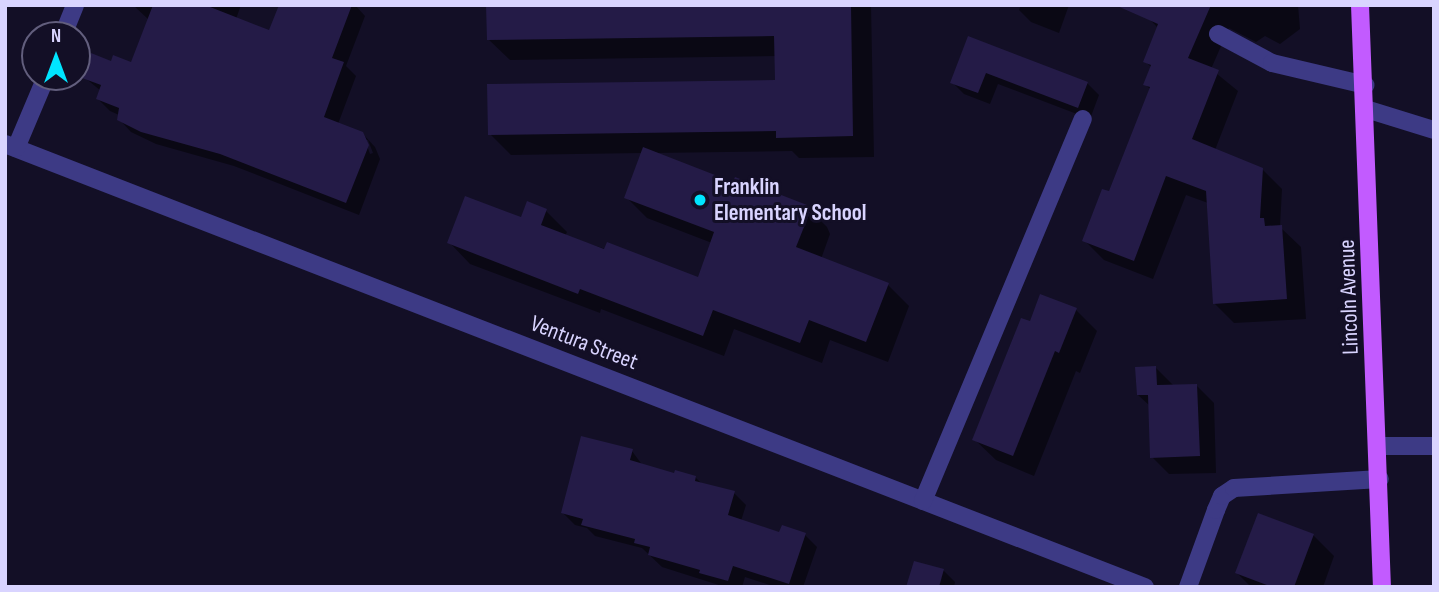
<!DOCTYPE html>
<style>
body{margin:0}
#map{position:relative;width:1439px;height:592px;overflow:hidden;background:#130f26;font-family:"Sofia Sans Condensed",sans-serif}
div>[style]{position:absolute}
.shadow>*{inset:0;background:#0007}
.building>*{inset:0;background:#241b47}
.minor>*{height:18px;margin:-9px;padding:0 9px;transform-origin:9px;border-radius:9px;background:#3d3a85}
.major>*{height:18px;margin:-9px;padding:0 9px;transform-origin:9px;border-radius:9px;background:#c25bff}
.dots>*{width:19px;height:19px;translate:-50% -50%;box-sizing:border-box;border:4px solid #130f26;border-radius:50%}
span{translate:-50% -50%;white-space:nowrap;text-align:center;line-height:1.15;-webkit-text-stroke:6px #130f26;paint-order:stroke}
.poi-label{font-size:23px;color:#d9d4ff;font-weight:700}
.left{translate:0 -50%;text-align:left}
.street-label{font-size:23px;color:#d9d4ff}
.frame{position:absolute;inset:0;border:7px solid #d9d4ff;pointer-events:none}
.north{position:absolute;left:21px;top:21px;width:70px;height:70px;box-sizing:border-box;background:#130f26;border:2px solid #625e7d;border-radius:50%;rotate:0deg;font-size:19px;font-weight:700;line-height:28px;text-align:center;color:#d9d4ff}
.north::after{content:'';display:block;margin:auto;width:24px;height:32px;background:#00e5ff;clip-path:polygon(50% 0,100% 100%,50% 72%,0 100%)}
</style>
<div id="map">
<div class="shadow">
<i style="clip-path:polygon(evenodd,241px 5px,236px 19px,270px 32px,280px 5px,355px 5px,365px 16px,346px 66px,356px 76px,338px 124px,362px 133px,375px 147px,380px 159px,359px 215px,234px 166px,156px 144px,131px 132px,119px 119px,119px 115px,110px 111px,98px 99px,101px 91px,84px 77px,112px 63px,132px 64px,149px 20px,133px 5px,241px 5px,365px 140px,368px 140px,373px 153px,370px 154px,365px 140px)"></i>
<i style="clip-path:polygon(488px 5px,871px 5px,874px 157px,799px 158px,792px 151px,654px 153px,734px 184px,806px 206px,827px 227px,830px 234px,821px 259px,888px 285px,909px 306px,888px 362px,830px 340px,822px 363px,734px 329px,724px 356px,601px 309px,600px 313px,470px 264px,449px 242px,546px 211px,567px 232px,565px 236px,699px 279px,712px 243px,647px 218px,626px 197px,643px 153px,511px 155px,490px 134px,777px 82px,777px 56px,510px 60px,488px 39px)"></i>
<i style="clip-path:polygon(1021px 5px,1069px 5px,1059px 33px,1031px 22px,1019px 10px)"></i>
<i style="clip-path:polygon(1136px 5px,1298px 5px,1300px 29px,1280px 44px,1265px 36px,1256px 42px,1229px 28px,1211px 69px,1238px 91px,1215px 150px,1262px 169px,1282px 189px,1280px 227px,1301px 247px,1306px 319px,1234px 323px,1214px 303px,1208px 203px,1186px 195px,1153px 279px,1104px 260px,1084px 240px,1110px 194px,1151px 90px,1145px 84px,1152px 68px,1145px 61px,1158px 28px)"></i>
<i style="clip-path:polygon(969px 39px,1087px 83px,1099px 95px,1090px 119px,998px 84px,990px 104px,964px 94px,952px 82px)"></i>
<i style="clip-path:polygon(1076px 310px,1097px 331px,1080px 373px,1076px 371px,1034px 476px,996px 460px,974px 439px,1031px 324px)"></i>
<i style="clip-path:polygon(1156px 368px,1173px 385px,1197px 386px,1214px 403px,1216px 473px,1169px 474px,1152px 457px,1150px 406px,1138px 395px)"></i>
<i style="clip-path:polygon(632px 451px,643px 466px,675px 476px,695px 477px,702px 484px,734px 493px,746px 505px,741px 521px,780px 535px,805px 535px,817px 547px,803px 587px,776px 587px,745px 577px,742px 587px,725px 587px,662px 567px,642px 548px,595px 536px,587px 528px,575px 525px,563px 513px)"></i>
<i style="clip-path:polygon(1313px 535px,1334px 556px,1323px 587px,1251px 587px,1237px 573px)"></i>
<i style="clip-path:polygon(943px 570px,955px 582px,954px 587px,908px 587px)"></i>
</div>
<div class="building">
<i style="clip-path:polygon(153px 5px,205px 5px,269px 30px,279px 5px,352px 5px,332px 58px,344px 62px,324px 117px,363px 132px,369px 145px,346px 203px,220px 154px,141px 132px,117px 120px,119px 108px,96px 99px,101px 85px,82px 78px,91px 53px,111px 61px,113px 55px,131px 62px)"></i>
<i style="clip-path:polygon(486px 5px,851px 5px,853px 136px,776px 138px,776px 131px,488px 135px,487px 84px,775px 80px,774px 36px,487px 40px)"></i>
<i style="clip-path:polygon(1115px 5px,1211px 5px,1188px 58px,1219px 70px,1192px 139px,1263px 168px,1260px 218px,1264px 218px,1265px 226px,1282px 225px,1287px 299px,1213px 304px,1206px 191px,1166px 176px,1134px 261px,1082px 241px,1102px 189px,1109px 191px,1150px 87px,1143px 85px,1151px 65px,1143px 62px,1158px 24px)"></i>
<i style="clip-path:polygon(968px 36px,1088px 82px,1078px 108px,986px 73px,978px 93px,950px 83px)"></i>
<i style="clip-path:polygon(643px 147px,733px 182px,735px 177px,807px 205px,805px 210px,810px 212px,796px 247px,889px 283px,866px 342px,809px 320px,800px 343px,713px 310px,703px 336px,580px 289px,578px 294px,447px 243px,465px 196px,521px 217px,527px 201px,547px 209px,541px 225px,604px 249px,607px 242px,698px 277px,714px 232px,624px 198px)"></i>
<i style="clip-path:polygon(1040px 294px,1077px 308px,1059px 353px,1055px 351px,1013px 456px,972px 440px,1021px 318px,1030px 321px)"></i>
<i style="clip-path:polygon(1156px 366px,1157px 385px,1197px 384px,1200px 456px,1150px 458px,1148px 395px,1137px 395px,1135px 367px)"></i>
<i style="clip-path:polygon(581px 436px,633px 449px,630px 460px,674px 473px,675px 470px,696px 476px,695px 481px,735px 491px,728px 515px,779px 532px,782px 525px,806px 533px,789px 584px,733px 566px,728px 581px,699px 573px,700px 570px,648px 555px,650px 547px,634px 543px,635px 539px,581px 525px,583px 519px,561px 513px)"></i>
<i style="clip-path:polygon(1258px 513px,1314px 534px,1294px 587px,1272px 587px,1235px 573px)"></i>
<i style="clip-path:polygon(914px 561px,944px 569px,939px 587px,906px 587px)"></i>
</div>
<div class="minor">
<i style="left:1218px;top:34px;width:61px;rotate:28.2deg"></i>
<i style="left:1272px;top:63px;width:96px;rotate:13.3deg"></i>
<i style="left:63px;top:35px;width:32px;rotate:-68deg"></i>
<i style="left:1366px;top:109px;width:71px;rotate:17.2deg"></i>
<i style="left:5px;top:144px;width:1223px;rotate:21.24deg"></i>
<i style="left:16px;top:148px;width:77px;rotate:-67.1deg"></i>
<i style="left:1379px;top:446px;width:55px"></i>
<i style="left:923px;top:501px;width:414px;rotate:-67.3deg"></i>
<i style="left:1188px;top:587px;width:82px;rotate:-70deg"></i>
<i style="left:1216px;top:510px;width:15px;rotate:-67deg"></i>
<i style="left:1222px;top:496px;width:14px;rotate:-34deg"></i>
<i style="left:1234px;top:488px;width:146px;rotate:-3.5deg"></i>
</div>
<div class="major">
<i style="left:1360px;top:5px;width:582px;rotate:87.84deg"></i>
</div>
<div class="dots">
<i style="left:700px;top:200px;background:#00e5ff"></i>
</div>
<div class="poi-label">
<span class="left" style="left:714px;top:200px">Franklin<br>Elementary School</span>
</div>
<div class="street-label">
<span style="left:1349px;top:297px;rotate:-92deg">Lincoln Avenue</span>
<span style="left:584px;top:343px;rotate:21deg">Ventura Street</span>
</div>
<div class="frame"></div>
<div class="north">N</div>
</div>
